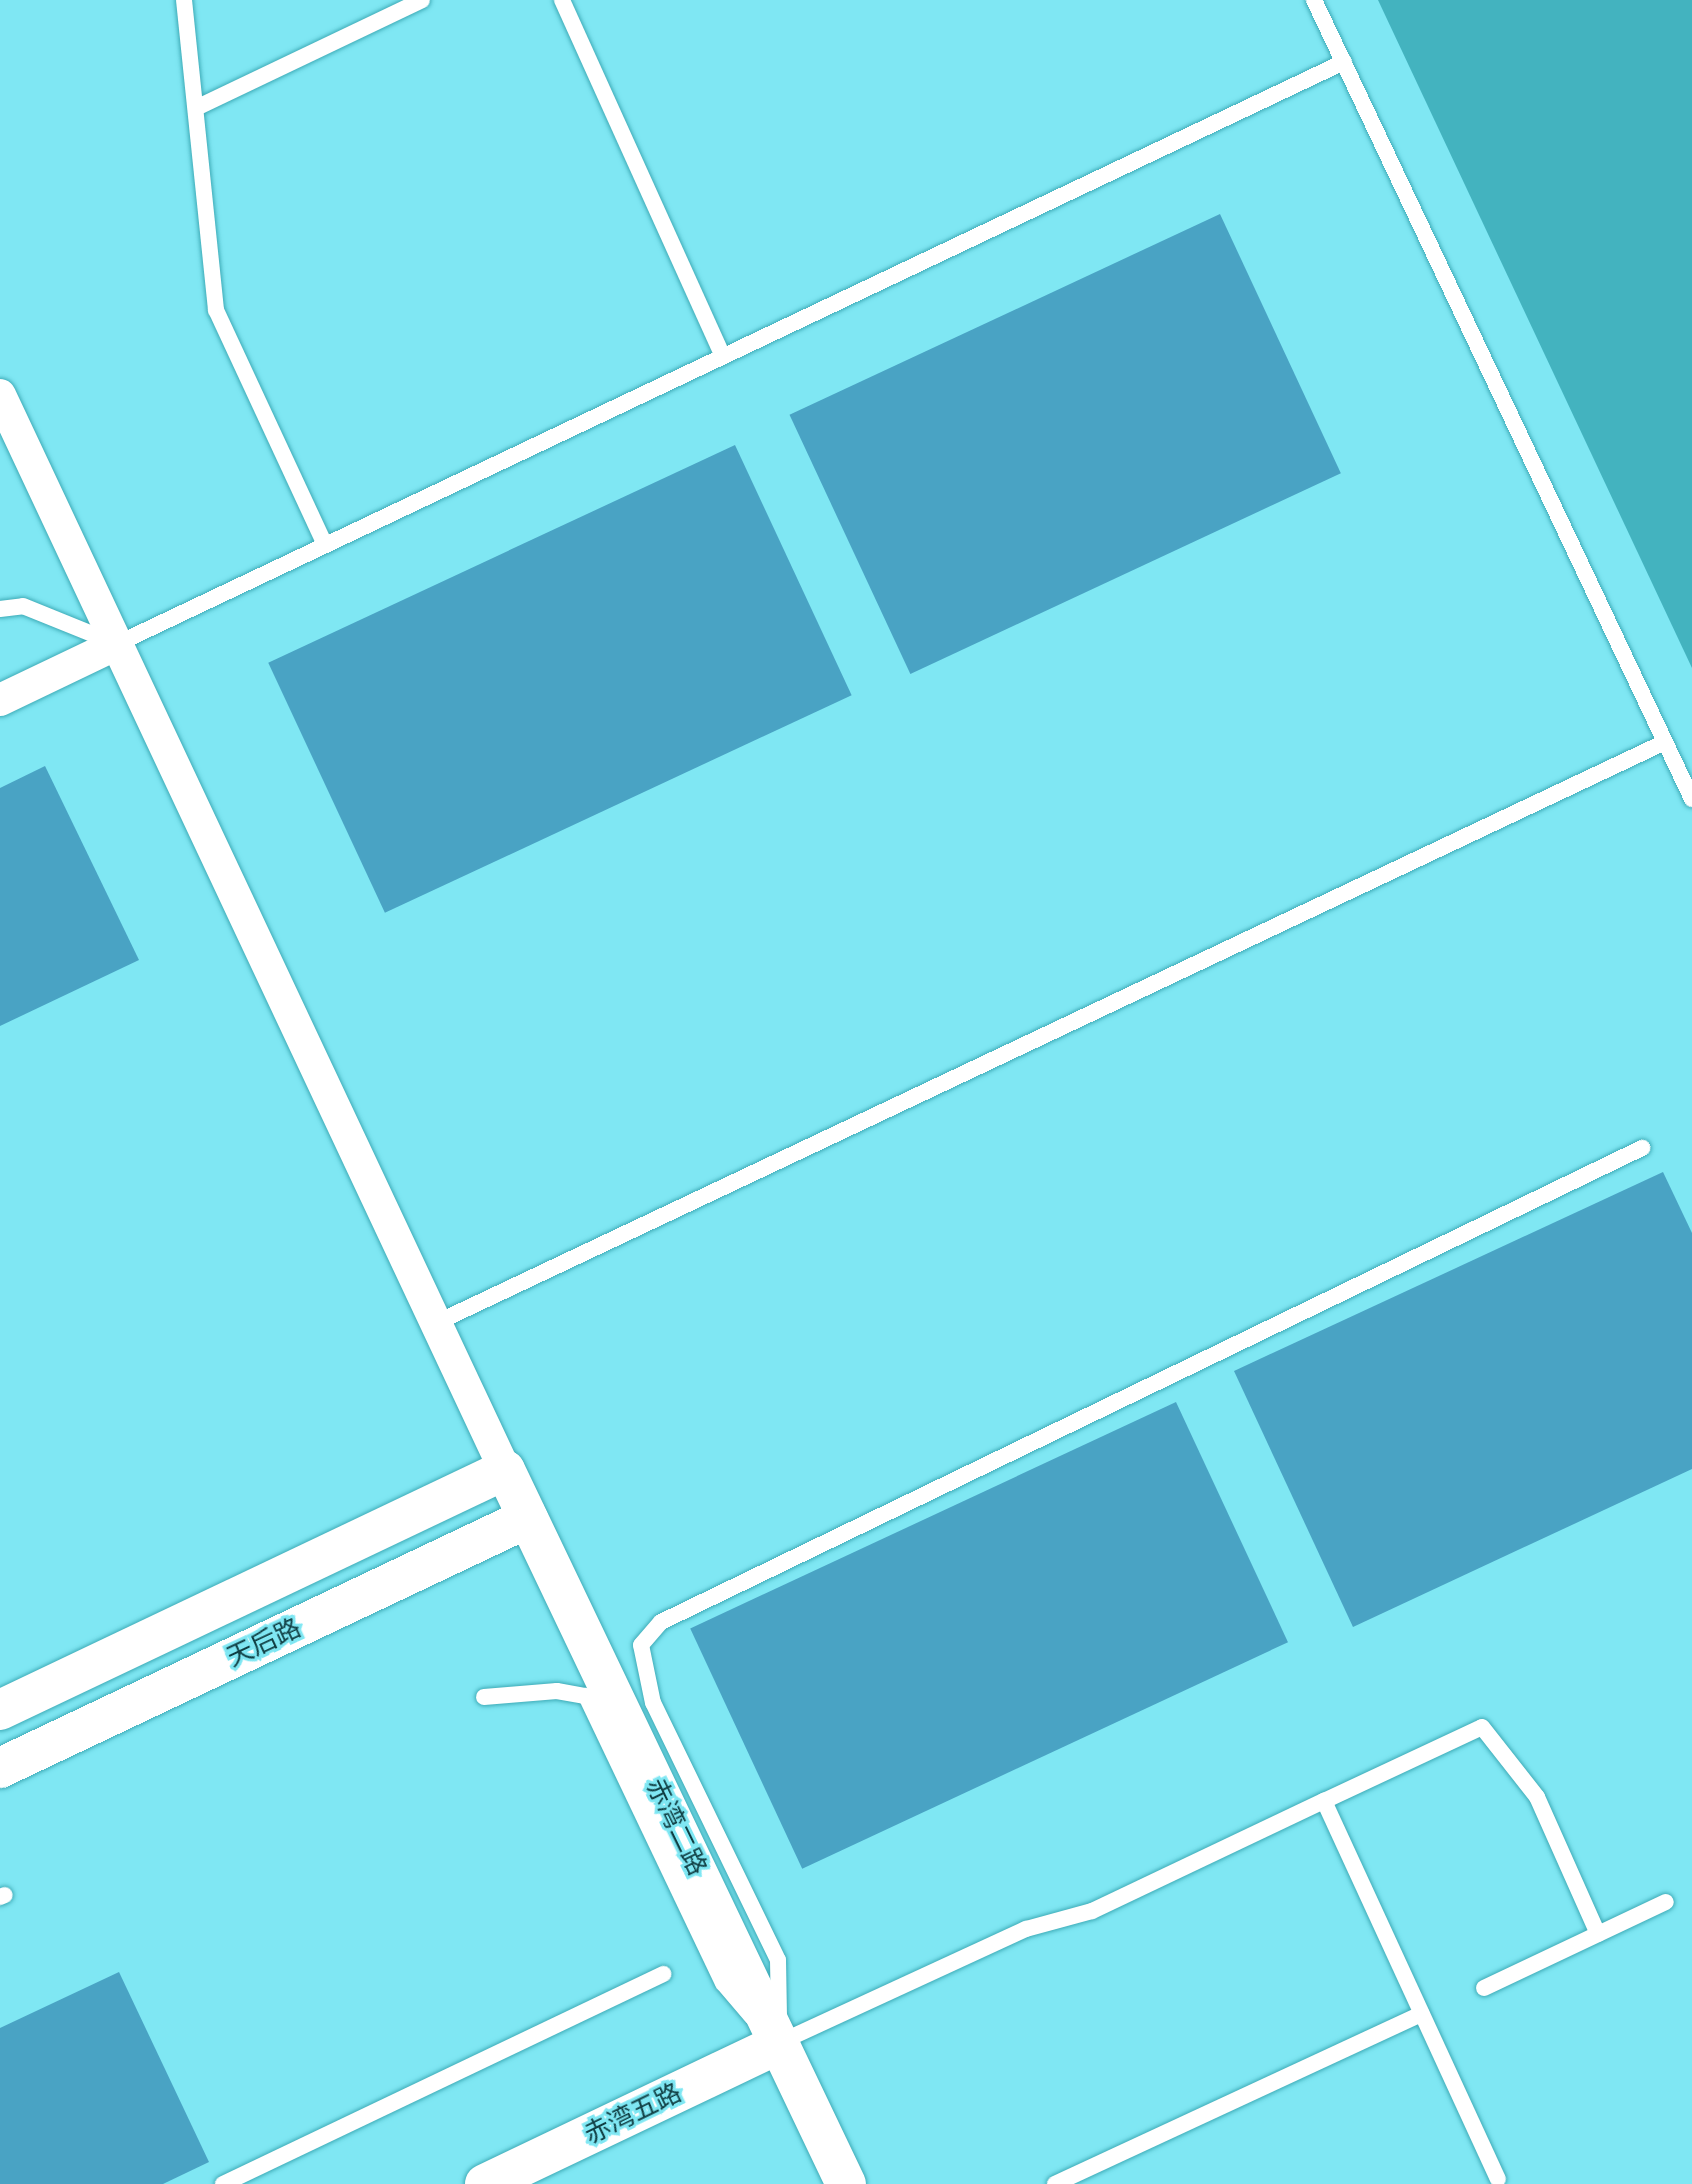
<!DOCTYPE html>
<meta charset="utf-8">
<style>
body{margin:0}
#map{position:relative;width:1692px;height:2184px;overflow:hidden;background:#7fe7f3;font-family:"Crimson Pro","Noto Sans SC",serif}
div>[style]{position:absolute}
.water>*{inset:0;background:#43b3bf}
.building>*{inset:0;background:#49a3c4;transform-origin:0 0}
.roads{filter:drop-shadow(0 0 2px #3eabb7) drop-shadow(0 0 2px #3eabb7)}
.service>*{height:16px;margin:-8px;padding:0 8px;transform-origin:8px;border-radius:8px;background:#fff}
.minor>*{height:32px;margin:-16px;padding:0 16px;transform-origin:16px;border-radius:16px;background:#fff}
.tertiary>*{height:40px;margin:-20px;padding:0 20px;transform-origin:20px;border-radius:20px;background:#fff}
span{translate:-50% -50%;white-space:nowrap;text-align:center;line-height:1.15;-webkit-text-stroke:6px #7fe7f3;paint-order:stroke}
.street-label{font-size:26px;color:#103e43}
</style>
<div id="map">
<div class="water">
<i style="clip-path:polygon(1378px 0,1692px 0,1692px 668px)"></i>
</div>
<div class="building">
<i style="left:1220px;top:214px;width:286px;height:475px;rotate:65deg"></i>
<i style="left:735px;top:445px;width:276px;height:515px;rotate:65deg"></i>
<i style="clip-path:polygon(45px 766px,139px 960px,0 1026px,0 788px)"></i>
<i style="clip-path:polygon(1663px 1172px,1692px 1233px,1692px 1469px,1353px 1627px,1234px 1371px)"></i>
<i style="left:1176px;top:1402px;width:265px;height:536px;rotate:65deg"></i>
<i style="clip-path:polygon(119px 1972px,209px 2162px,163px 2184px,0 2184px,0 2028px)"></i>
</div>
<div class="roads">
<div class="service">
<i style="left:184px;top:0;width:312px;rotate:84.1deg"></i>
<i style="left:216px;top:310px;width:259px;rotate:65.1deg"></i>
<i style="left:562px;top:0;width:391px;rotate:65.7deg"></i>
<i style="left:1314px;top:0;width:884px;rotate:64.68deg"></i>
<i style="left:198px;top:107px;width:248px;rotate:-25.5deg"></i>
<i style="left:0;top:609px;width:23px;rotate:-7deg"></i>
<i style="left:23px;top:606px;width:101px;rotate:22deg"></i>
<i style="left:117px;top:644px;width:1358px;rotate:-25.38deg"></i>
<i style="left:436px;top:1323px;width:1359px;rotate:-25.3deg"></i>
<i style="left:484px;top:1697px;width:73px;rotate:-4.7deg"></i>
<i style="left:557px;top:1691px;width:29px;rotate:10deg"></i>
<i style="left:586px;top:1696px;width:318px;rotate:64.5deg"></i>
<i style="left:723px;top:1983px;width:45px;rotate:49.5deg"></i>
<i style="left:1324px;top:1801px;width:174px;rotate:-25.1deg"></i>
<i style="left:1482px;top:1727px;width:89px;rotate:51.8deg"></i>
<i style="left:1537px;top:1797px;width:150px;rotate:66deg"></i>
<i style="left:0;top:1897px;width:5px;rotate:-22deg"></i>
<i style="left:1484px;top:1988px;width:201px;rotate:-25.3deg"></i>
<i style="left:779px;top:2017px;width:57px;rotate:-91deg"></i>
<i style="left:778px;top:1960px;width:286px;rotate:-115.9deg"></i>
<i style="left:653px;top:1703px;width:59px;rotate:-101.7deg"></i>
<i style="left:641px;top:1645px;width:30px;rotate:-49deg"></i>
<i style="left:661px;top:1622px;width:1090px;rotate:-25.79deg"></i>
<i style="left:781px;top:2042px;width:270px;rotate:-24.8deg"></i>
<i style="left:1026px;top:1929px;width:68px;rotate:-15.3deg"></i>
<i style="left:1092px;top:1911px;width:257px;rotate:-25.4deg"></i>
<i style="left:1324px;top:1801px;width:416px;rotate:65.3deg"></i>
<i style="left:223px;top:2184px;width:488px;rotate:-25.5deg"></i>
<i style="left:1055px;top:2184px;width:404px;rotate:-24.9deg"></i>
</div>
<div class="minor">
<i style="left:0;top:395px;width:1188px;rotate:64.84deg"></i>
<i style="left:0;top:700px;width:130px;rotate:-25.6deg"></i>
</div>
<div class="tertiary">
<i style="left:0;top:1710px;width:559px;rotate:-25.42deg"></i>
<i style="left:505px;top:1470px;width:791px;rotate:64.47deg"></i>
<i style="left:0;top:1768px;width:584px;rotate:-25.34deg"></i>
<i style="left:485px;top:2184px;width:327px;rotate:-25.5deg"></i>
</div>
</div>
<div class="street-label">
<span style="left:264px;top:1643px;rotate:-25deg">天后路</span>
<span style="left:676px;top:1827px;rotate:64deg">赤湾二路</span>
<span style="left:633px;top:2114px;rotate:-26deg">赤湾五路</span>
</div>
</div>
